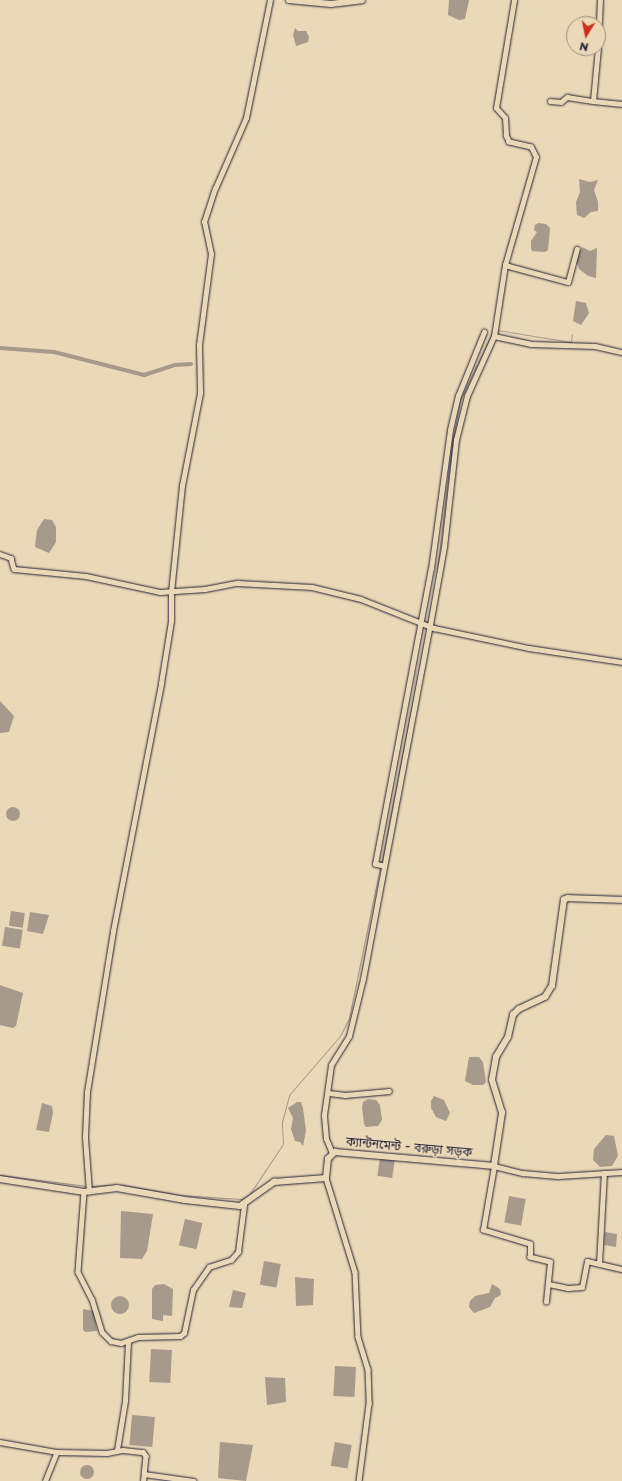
<!DOCTYPE html>
<meta charset="utf-8">
<style>
body{margin:0}
#map{position:relative;width:622px;height:1481px;overflow:hidden;background:#ebd8b6;font-family:"Playpen Sans","Noto Sans Bengali",sans-serif}
div>[style]{position:absolute}
.water>*{inset:0;background:#a7998c;transform-origin:0 0}
.round{border-radius:50%}
.stream>*{height:1px;margin:-0.5px;padding:0 0.5px;transform-origin:0.5px;border-radius:0.5px;background:#a7998c}
.canal>*{height:4px;margin:-2px;padding:0 2px;transform-origin:2px;border-radius:2px;background:#a7998c}
.roads{filter:drop-shadow(0 0 1px #22223b) drop-shadow(0 0 1px #22223b)}
.minor>*{height:4.5px;margin:-2.25px;padding:0 2.25px;transform-origin:2.25px;border-radius:2.25px;background:#ebd8b6}
.major>*{height:5.5px;margin:-2.75px;padding:0 2.75px;transform-origin:2.75px;border-radius:2.75px;background:#ebd8b6}
span{translate:-50% -50%;white-space:nowrap;text-align:center;line-height:1.15;-webkit-text-stroke:4px #ebd8b6;paint-order:stroke}
.street-label{font-size:12px;color:#22223b}
.north{position:absolute;left:566px;top:16px;width:40px;height:40px;box-sizing:border-box;background:#ebd8b6;border:1px solid #9b8f85;border-radius:50%;rotate:190deg;font-size:11px;font-weight:700;line-height:16px;text-align:center;color:#22223b}
.north::after{content:'';display:block;margin:auto;width:14px;height:18px;background:#c8321e;clip-path:polygon(50% 0,100% 100%,50% 72%,0 100%)}
</style>
<div id="map">
<div class="water">
<i style="clip-path:polygon(449px 0,469px 0,465px 19px,459px 20px,448px 15px)"></i>
<i style="clip-path:polygon(295px 28px,298px 31px,306px 31px,309px 37px,308px 42px,296px 46px,293px 35px)"></i>
<i style="clip-path:polygon(579px 179px,590px 182px,598px 180px,594px 190px,598px 202px,598px 211px,591px 212px,584px 218px,577px 215px,576px 202px,580px 192px)"></i>
<i style="clip-path:polygon(538px 223px,546px 224px,550px 228px,548px 250px,545px 252px,532px 251px,531px 248px,531px 241px,537px 232px,534px 230px,535px 225px)"></i>
<i style="clip-path:polygon(582px 247px,590px 251px,597px 248px,596px 278px,588px 276px,579px 269px,576px 260px)"></i>
<i style="clip-path:polygon(576px 301px,586px 303px,589px 313px,581px 325px,573px 321px)"></i>
<i style="clip-path:polygon(44px 519px,52px 520px,56px 527px,56px 542px,49px 553px,35px 547px,37px 530px)"></i>
<i style="clip-path:polygon(0 701px,14px 716px,9px 732px,0 733px)"></i>
<i class="round" style="left:6px;top:807px;width:14px;height:14px"></i>
<i style="left:11px;top:911px;width:14px;height:15px;rotate:8deg"></i>
<i style="clip-path:polygon(30px 912px,49px 915px,43px 934px,27px 931px)"></i>
<i style="left:5px;top:927px;width:18px;height:19px;rotate:9deg"></i>
<i style="clip-path:polygon(0 985px,23px 993px,16px 1026px,13px 1028px,0 1025px)"></i>
<i style="clip-path:polygon(469px 1057px,479px 1057px,483px 1062px,486px 1082px,483px 1085px,473px 1085px,465px 1081px)"></i>
<i style="clip-path:polygon(434px 1096px,444px 1100px,450px 1113px,446px 1121px,436px 1117px,431px 1108px,431px 1101px)"></i>
<i style="clip-path:polygon(368px 1099px,376px 1100px,380px 1105px,382px 1120px,378px 1126px,366px 1127px,364px 1124px,362px 1107px,363px 1102px)"></i>
<i style="clip-path:polygon(297px 1102px,301px 1102px,303px 1108px,306px 1131px,303px 1146px,300px 1142px,295px 1141px,291px 1129px,293px 1118px,288px 1108px)"></i>
<i style="clip-path:polygon(42px 1103px,52px 1106px,53px 1113px,49px 1132px,36px 1130px)"></i>
<i style="clip-path:polygon(606px 1135px,614px 1136px,618px 1156px,612px 1166px,600px 1167px,593px 1160px,594px 1149px)"></i>
<i style="left:380px;top:1157px;width:15px;height:19px;rotate:8deg"></i>
<i style="left:509px;top:1196px;width:17px;height:27px;rotate:10deg"></i>
<i style="clip-path:polygon(121px 1211px,153px 1214px,147px 1251px,142px 1259px,120px 1258px)"></i>
<i style="left:185px;top:1219px;width:18px;height:27px;rotate:13deg"></i>
<i style="clip-path:polygon(605px 1232px,617px 1234px,616px 1247px,604px 1245px)"></i>
<i style="left:264px;top:1261px;width:17px;height:24px;rotate:10deg"></i>
<i style="clip-path:polygon(295px 1277px,314px 1279px,313px 1305px,296px 1306px)"></i>
<i style="clip-path:polygon(164px 1284px,173px 1289px,172px 1316px,163px 1315px,163px 1321px,152px 1319px,152px 1289px,155px 1285px)"></i>
<i style="clip-path:polygon(492px 1284px,500px 1289px,501px 1295px,495px 1298px,490px 1307px,474px 1313px,469px 1307px,470px 1301px,475px 1296px,489px 1293px)"></i>
<i style="clip-path:polygon(233px 1290px,246px 1293px,242px 1308px,229px 1307px)"></i>
<i class="round" style="left:111px;top:1296px;width:18px;height:18px"></i>
<i style="clip-path:polygon(83px 1309px,94px 1311px,97px 1331px,85px 1332px,83px 1330px)"></i>
<i style="left:151px;top:1349px;width:21px;height:33px;rotate:3deg"></i>
<i style="left:335px;top:1366px;width:21px;height:30px;rotate:3deg"></i>
<i style="clip-path:polygon(265px 1377px,285px 1378px,286px 1402px,267px 1405px)"></i>
<i style="left:132px;top:1415px;width:23px;height:30px;rotate:5deg"></i>
<i style="clip-path:polygon(220px 1442px,253px 1445px,246px 1481px,218px 1478px)"></i>
<i style="left:335px;top:1442px;width:17px;height:24px;rotate:10deg"></i>
<i class="round" style="left:80px;top:1465px;width:14px;height:14px"></i>
</div>
<div class="stream">
<i style="left:497px;top:330px;width:75px;rotate:9.2deg"></i>
<i style="left:571px;top:342px;width:8px;rotate:-83deg"></i>
<i style="left:437px;top:571px;width:127px;rotate:-83.2deg"></i>
<i style="left:452px;top:445px;width:46px;rotate:-79.9deg"></i>
<i style="left:460px;top:400px;width:79px;rotate:-64.4deg"></i>
<i style="left:427px;top:624px;width:18px;rotate:-77deg"></i>
<i style="left:381px;top:864px;width:241px;rotate:-79deg"></i>
<i style="left:0;top:1175px;width:88px;rotate:7.2deg"></i>
<i style="left:91px;top:1186px;width:33px;rotate:-2deg"></i>
<i style="left:124px;top:1185px;width:57px;rotate:10.1deg"></i>
<i style="left:180px;top:1195px;width:62px;rotate:3.7deg"></i>
<i style="left:242px;top:1199px;width:8px;rotate:-30deg"></i>
<i style="left:249px;top:1195px;width:61px;rotate:-56.3deg"></i>
<i style="left:283px;top:1144px;width:22px;rotate:-93deg"></i>
<i style="left:282px;top:1122px;width:28px;rotate:-75deg"></i>
<i style="left:289px;top:1095px;width:78px;rotate:-49.2deg"></i>
<i style="left:340px;top:1036px;width:20px;rotate:-63deg"></i>
<i style="left:349px;top:1018px;width:154px;rotate:-78.4deg"></i>
</div>
<div class="canal">
<i style="left:0;top:348px;width:54px;rotate:4.2deg"></i>
<i style="left:54px;top:352px;width:93px;rotate:14.3deg"></i>
<i style="left:144px;top:375px;width:33px;rotate:-18deg"></i>
<i style="left:175px;top:365px;width:16px;rotate:-4deg"></i>
</div>
<div class="roads">
<div class="minor">
<i style="left:598px;top:45px;width:45px;rotate:-87.5deg"></i>
<i style="left:550px;top:101px;width:11px;rotate:5deg"></i>
<i style="left:561px;top:102px;width:8px;rotate:-40deg"></i>
<i style="left:567px;top:97px;width:26px;rotate:9deg"></i>
<i style="left:593px;top:101px;width:53px;rotate:-84.6deg"></i>
<i style="left:593px;top:101px;width:29px;rotate:6deg"></i>
<i style="left:505px;top:265px;width:65px;rotate:15.1deg"></i>
<i style="left:568px;top:282px;width:34px;rotate:-75deg"></i>
<i style="left:494px;top:336px;width:72px;rotate:-81.2deg"></i>
<i style="left:505px;top:265px;width:112px;rotate:-74deg"></i>
<i style="left:536px;top:157px;width:11px;rotate:-117deg"></i>
<i style="left:531px;top:147px;width:23px;rotate:-167deg"></i>
<i style="left:509px;top:142px;width:7px;rotate:-117deg"></i>
<i style="left:506px;top:136px;width:18px;rotate:-93deg"></i>
<i style="left:505px;top:118px;width:13px;rotate:-132deg"></i>
<i style="left:496px;top:108px;width:109px;rotate:-80.5deg"></i>
<i style="left:0;top:554px;width:12px;rotate:20deg"></i>
<i style="left:11px;top:558px;width:11px;rotate:75deg"></i>
<i style="left:14px;top:569px;width:72px;rotate:5.6deg"></i>
<i style="left:86px;top:576px;width:76px;rotate:12.2deg"></i>
<i style="left:160px;top:592px;width:45px;rotate:-3.8deg"></i>
<i style="left:205px;top:589px;width:33px;rotate:-11deg"></i>
<i style="left:237px;top:583px;width:75px;rotate:3.1deg"></i>
<i style="left:312px;top:587px;width:50px;rotate:13.8deg"></i>
<i style="left:361px;top:599px;width:79px;rotate:21.7deg"></i>
<i style="left:434px;top:628px;width:97px;rotate:11.9deg"></i>
<i style="left:529px;top:648px;width:94px;rotate:8.6deg"></i>
<i style="left:383px;top:866px;width:8px;rotate:-166deg"></i>
<i style="left:375px;top:864px;width:300px;rotate:-79.3deg"></i>
<i style="left:431px;top:569px;width:140px;rotate:-82.2deg"></i>
<i style="left:450px;top:430px;width:35px;rotate:-77deg"></i>
<i style="left:458px;top:396px;width:69px;rotate:-67.9deg"></i>
<i style="left:329px;top:1093px;width:16px;rotate:7deg"></i>
<i style="left:345px;top:1095px;width:44px;rotate:-5.2deg"></i>
<i style="left:332px;top:1153px;width:15px;rotate:-113deg"></i>
<i style="left:326px;top:1139px;width:24px;rotate:-95deg"></i>
<i style="left:324px;top:1115px;width:50px;rotate:-82deg"></i>
<i style="left:331px;top:1065px;width:34px;rotate:-58deg"></i>
<i style="left:349px;top:1036px;width:59px;rotate:-76.2deg"></i>
<i style="left:363px;top:979px;width:360px;rotate:-79.3deg"></i>
<i style="left:430px;top:625px;width:79px;rotate:-79.8deg"></i>
<i style="left:444px;top:547px;width:108px;rotate:-83.6deg"></i>
<i style="left:456px;top:440px;width:45px;rotate:-76deg"></i>
<i style="left:467px;top:396px;width:66px;rotate:-65.8deg"></i>
<i style="left:494px;top:336px;width:38px;rotate:12deg"></i>
<i style="left:531px;top:344px;width:64px;rotate:1.8deg"></i>
<i style="left:595px;top:346px;width:28px;rotate:13deg"></i>
<i style="left:326px;top:1178px;width:98px;rotate:72.9deg"></i>
<i style="left:355px;top:1272px;width:65px;rotate:87.4deg"></i>
<i style="left:358px;top:1337px;width:34px;rotate:73deg"></i>
<i style="left:368px;top:1369px;width:35px;rotate:88deg"></i>
<i style="left:369px;top:1404px;width:78px;rotate:97.4deg"></i>
<i style="left:84px;top:1192px;width:80px;rotate:94.3deg"></i>
<i style="left:78px;top:1272px;width:30px;rotate:63deg"></i>
<i style="left:92px;top:1299px;width:34px;rotate:73deg"></i>
<i style="left:102px;top:1332px;width:13px;rotate:45deg"></i>
<i style="left:111px;top:1341px;width:10px;rotate:11deg"></i>
<i style="left:121px;top:1343px;width:18px;rotate:-19deg"></i>
<i style="left:138px;top:1337px;width:42px;rotate:-1.4deg"></i>
<i style="left:180px;top:1336px;width:5px;rotate:-37deg"></i>
<i style="left:184px;top:1333px;width:44px;rotate:-78.2deg"></i>
<i style="left:193px;top:1290px;width:28px;rotate:-55deg"></i>
<i style="left:209px;top:1267px;width:23px;rotate:-18deg"></i>
<i style="left:231px;top:1260px;width:11px;rotate:-49deg"></i>
<i style="left:238px;top:1252px;width:47px;rotate:-82.7deg"></i>
<i style="left:89px;top:1192px;width:55px;rotate:-94.2deg"></i>
<i style="left:85px;top:1137px;width:45px;rotate:-87.5deg"></i>
<i style="left:87px;top:1092px;width:163px;rotate:-80.8deg"></i>
<i style="left:113px;top:931px;width:253px;rotate:-79deg"></i>
<i style="left:161px;top:683px;width:63px;rotate:-80.8deg"></i>
<i style="left:171px;top:621px;width:29px;rotate:-90deg"></i>
<i style="left:171px;top:592px;width:107px;rotate:-84.1deg"></i>
<i style="left:182px;top:486px;width:95px;rotate:-79deg"></i>
<i style="left:200px;top:393px;width:48px;rotate:-91.2deg"></i>
<i style="left:199px;top:345px;width:92px;rotate:-82.5deg"></i>
<i style="left:211px;top:254px;width:33px;rotate:-102deg"></i>
<i style="left:204px;top:222px;width:35px;rotate:-72deg"></i>
<i style="left:215px;top:189px;width:77px;rotate:-66.4deg"></i>
<i style="left:246px;top:118px;width:120px;rotate:-78.5deg"></i>
<i style="left:599px;top:1264px;width:91px;rotate:-86.9deg"></i>
<i style="left:549px;top:1284px;width:19px;rotate:12deg"></i>
<i style="left:568px;top:1288px;width:14px;rotate:-4deg"></i>
<i style="left:582px;top:1287px;width:26px;rotate:-79deg"></i>
<i style="left:587px;top:1261px;width:36px;rotate:13deg"></i>
<i style="left:546px;top:1302px;width:40px;rotate:-84.3deg"></i>
<i style="left:550px;top:1262px;width:21px;rotate:-166deg"></i>
<i style="left:530px;top:1257px;width:13px;rotate:-90deg"></i>
<i style="left:530px;top:1244px;width:49px;rotate:-163.4deg"></i>
<i style="left:483px;top:1230px;width:65px;rotate:-80.2deg"></i>
<i style="left:494px;top:1166px;width:30px;rotate:14deg"></i>
<i style="left:523px;top:1173px;width:36px;rotate:5deg"></i>
<i style="left:559px;top:1176px;width:63px;rotate:-3.6deg"></i>
<i style="left:0;top:1442px;width:58px;rotate:10deg"></i>
<i style="left:57px;top:1452px;width:50px;rotate:1.1deg"></i>
<i style="left:107px;top:1453px;width:16px;rotate:-11deg"></i>
<i style="left:123px;top:1450px;width:20px;rotate:6deg"></i>
<i style="left:143px;top:1452px;width:5px;rotate:53deg"></i>
<i style="left:146px;top:1456px;width:18px;rotate:96deg"></i>
<i style="left:144px;top:1474px;width:50px;rotate:8deg"></i>
<i style="left:117px;top:1450px;width:50px;rotate:-80.7deg"></i>
<i style="left:125px;top:1401px;width:59px;rotate:-87.1deg"></i>
<i style="left:45px;top:1481px;width:31px;rotate:-68deg"></i>
<i style="left:143px;top:1481px;width:7px;rotate:-82deg"></i>
</div>
<div class="major">
<i style="left:289px;top:0;width:42px;rotate:5.4deg"></i>
<i style="left:331px;top:4px;width:31px;rotate:-7deg"></i>
<i style="left:0;top:1179px;width:85px;rotate:8.8deg"></i>
<i style="left:84px;top:1192px;width:33px;rotate:-7deg"></i>
<i style="left:117px;top:1188px;width:69px;rotate:10deg"></i>
<i style="left:185px;top:1200px;width:55px;rotate:6.2deg"></i>
<i style="left:240px;top:1206px;width:42px;rotate:-35.2deg"></i>
<i style="left:274px;top:1182px;width:52px;rotate:-4.4deg"></i>
<i style="left:326px;top:1178px;width:19px;rotate:-84deg"></i>
<i style="left:328px;top:1159px;width:10px;rotate:-45deg"></i>
<i style="left:335px;top:1152px;width:160px;rotate:5deg"></i>
<i style="left:494px;top:1166px;width:54px;rotate:-81.4deg"></i>
<i style="left:502px;top:1113px;width:34px;rotate:-107deg"></i>
<i style="left:492px;top:1080px;width:23px;rotate:-80deg"></i>
<i style="left:496px;top:1057px;width:23px;rotate:-59deg"></i>
<i style="left:508px;top:1037px;width:23px;rotate:-77deg"></i>
<i style="left:513px;top:1015px;width:8px;rotate:-45deg"></i>
<i style="left:519px;top:1009px;width:29px;rotate:-25deg"></i>
<i style="left:545px;top:997px;width:13px;rotate:-58deg"></i>
<i style="left:552px;top:986px;width:87px;rotate:-82.1deg"></i>
<i style="left:564px;top:900px;width:4px;rotate:-27deg"></i>
<i style="left:568px;top:898px;width:54px;rotate:2.1deg"></i>
</div>
</div>
<div class="street-label">
<span style="left:409px;top:1147px;rotate:5deg">ক্যান্টনমেন্ট - বরুড়া সড়ক</span>
</div>
<div class="north">N</div>
</div>
